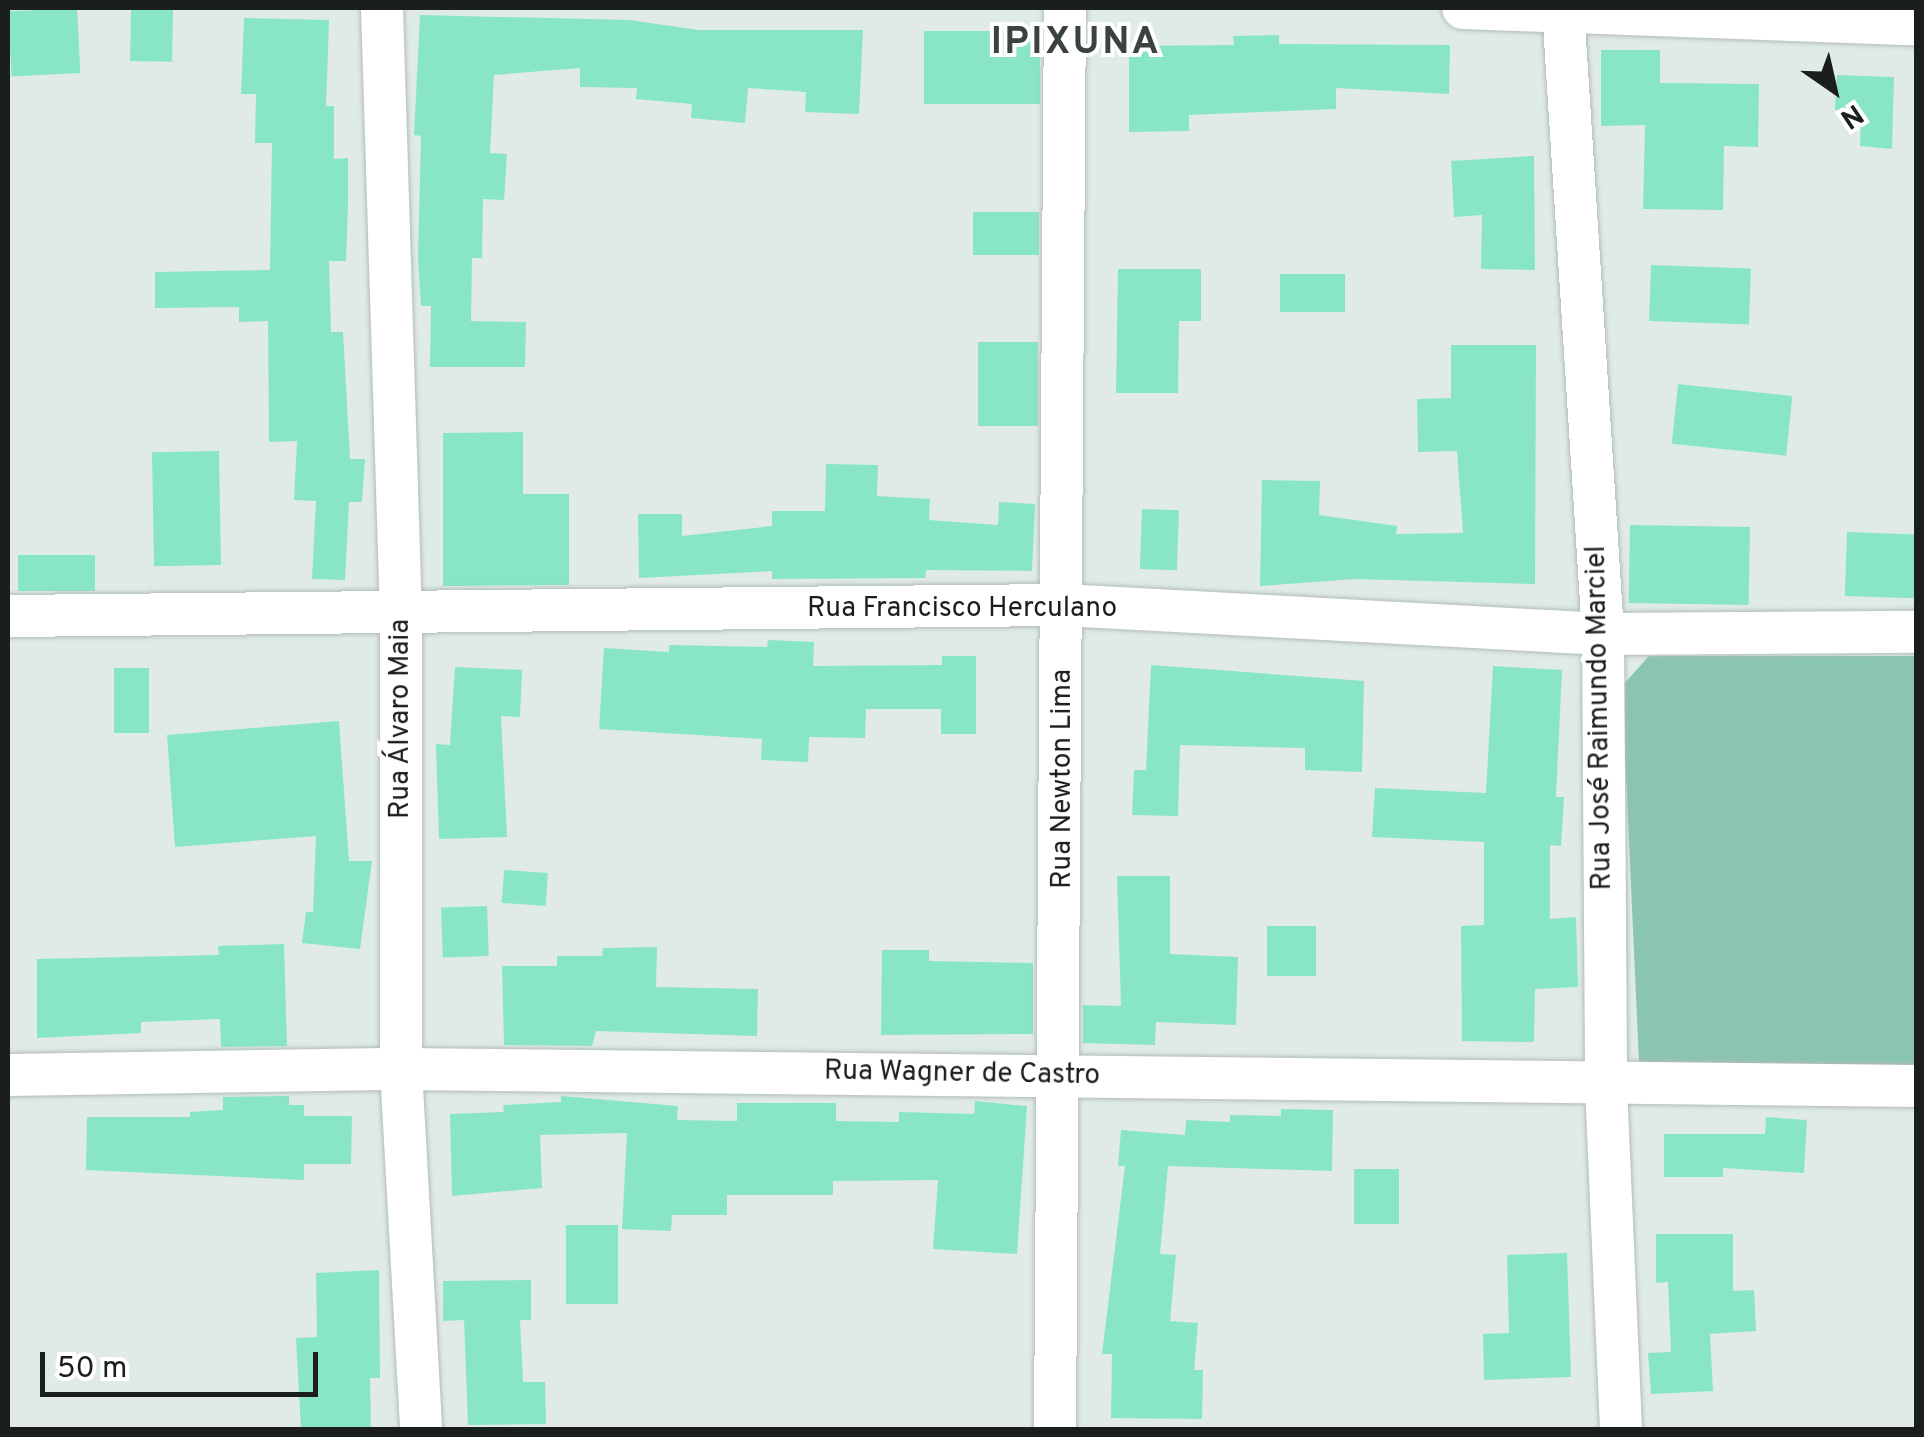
<!DOCTYPE html>
<meta charset="utf-8">
<style>
body{margin:0}
#map{position:relative;width:1924px;height:1437px;overflow:hidden;background:#e0ebe7;font-family:Overpass,sans-serif}
div>[style]{position:absolute}
.green>*{inset:0;background:#8ac5af}
.building>*{inset:0;background:#88e6c5;transform-origin:0 0}
.roads{filter:drop-shadow(0 0 2px #b2bcb8) drop-shadow(0 0 2px #b2bcb8)}
.street>*{height:42px;margin:-21px;padding:0 21px;transform-origin:21px;border-radius:21px;background:#fff}
span{translate:-50% -50%;white-space:nowrap;text-align:center;line-height:1.15;-webkit-text-stroke:8px #fff;paint-order:stroke}
.street-label{font-size:28px;color:#1a1e1c}
.district-label{font-size:38px;color:#3b4340;font-weight:700;letter-spacing:2.5px}
.frame{position:absolute;inset:0;border:10px solid #1a1e1c;pointer-events:none}
.north{position:absolute;left:1784px;top:40px;width:100px;height:100px;-webkit-text-stroke:8px #fff;paint-order:stroke;rotate:146deg;font-size:28px;font-weight:700;line-height:40px;text-align:center;color:#1a1e1c}
.north::after{content:'';display:block;margin:auto;width:35px;height:45px;background:#1a1e1c;clip-path:polygon(50% 0,100% 100%,50% 72%,0 100%)}
.scale{position:absolute;left:40px;top:1352px;width:278px;height:45px;box-sizing:border-box;border:5px solid #1a1e1c;border-top:0;padding-left:12px;font-size:30px;line-height:35px;white-space:nowrap;color:#1a1e1c;-webkit-text-stroke:8px #fff;paint-order:stroke}
</style>
<div id="map">
<div class="green">
<i style="clip-path:polygon(1649px 656px,1916px 656px,1916px 1068px,1639px 1062px,1622px 686px)"></i>
</div>
<div class="building">
<i style="left:77px;top:8px;width:65px;height:69px;rotate:87deg"></i>
<i style="left:131px;top:9px;width:42px;height:52px;rotate:1deg"></i>
<i style="clip-path:polygon(420px 15px,629px 20px,698px 30px,863px 30px,859px 114px,805px 112px,806px 92px,748px 88px,745px 123px,691px 118px,692px 104px,636px 99px,637px 88px,580px 87px,580px 68px,494px 75px,490px 153px,507px 154px,504px 200px,483px 199px,482px 258px,472px 258px,471px 321px,526px 322px,525px 367px,430px 367px,431px 306px,421px 306px,418px 258px,421px 136px,414px 135px)"></i>
<i style="clip-path:polygon(244px 18px,329px 20px,326px 106px,334px 106px,334px 159px,348px 158px,348px 205px,346px 261px,329px 261px,331px 332px,343px 332px,350px 459px,365px 459px,362px 502px,349px 502px,345px 580px,312px 579px,316px 501px,294px 500px,297px 441px,269px 442px,268px 321px,239px 322px,239px 307px,155px 308px,155px 272px,270px 270px,272px 143px,255px 143px,256px 94px,241px 94px)"></i>
<i style="left:924px;top:31px;width:116px;height:73px"></i>
<i style="clip-path:polygon(1279px 35px,1279px 44px,1450px 45px,1449px 94px,1336px 88px,1336px 109px,1189px 115px,1189px 131px,1129px 132px,1129px 46px,1234px 45px,1233px 36px)"></i>
<i style="clip-path:polygon(1601px 50px,1660px 50px,1660px 83px,1759px 84px,1758px 147px,1724px 146px,1723px 210px,1643px 209px,1645px 125px,1601px 126px)"></i>
<i style="clip-path:polygon(1837px 75px,1894px 77px,1892px 149px,1860px 146px,1861px 111px,1835px 110px)"></i>
<i style="clip-path:polygon(1534px 156px,1535px 270px,1481px 269px,1482px 215px,1454px 217px,1451px 161px)"></i>
<i style="left:973px;top:212px;width:66px;height:43px"></i>
<i style="left:1651px;top:265px;width:100px;height:56px;rotate:2deg"></i>
<i style="clip-path:polygon(1118px 269px,1201px 269px,1201px 321px,1179px 321px,1178px 393px,1116px 393px)"></i>
<i style="left:1345px;top:274px;width:38px;height:65px;rotate:90deg"></i>
<i style="left:978px;top:342px;width:60px;height:84px"></i>
<i style="clip-path:polygon(1451px 345px,1536px 345px,1535px 584px,1354px 579px,1260px 586px,1262px 480px,1320px 481px,1319px 515px,1397px 526px,1396px 534px,1463px 533px,1457px 451px,1418px 452px,1417px 399px,1451px 398px)"></i>
<i style="left:1678px;top:384px;width:115px;height:60px;rotate:6deg"></i>
<i style="clip-path:polygon(523px 432px,523px 494px,569px 494px,569px 585px,443px 586px,443px 433px)"></i>
<i style="left:219px;top:451px;width:114px;height:67px;rotate:89deg"></i>
<i style="clip-path:polygon(826px 464px,878px 465px,877px 496px,930px 499px,929px 520px,998px 525px,999px 502px,1035px 504px,1032px 571px,926px 570px,925px 578px,772px 579px,772px 571px,639px 578px,638px 514px,682px 514px,682px 536px,772px 526px,772px 511px,825px 511px)"></i>
<i style="left:1142px;top:509px;width:37px;height:60px;rotate:2deg"></i>
<i style="left:1630px;top:525px;width:120px;height:78px;rotate:1deg"></i>
<i style="left:1847px;top:532px;width:69px;height:64px;rotate:2deg"></i>
<i style="left:18px;top:555px;width:77px;height:36px"></i>
<i style="clip-path:polygon(768px 640px,814px 642px,813px 666px,942px 665px,942px 656px,976px 656px,976px 734px,941px 734px,941px 709px,866px 709px,865px 738px,809px 737px,808px 762px,761px 760px,762px 739px,599px 729px,604px 648px,669px 652px,669px 645px,767px 647px)"></i>
<i style="clip-path:polygon(1151px 665px,1364px 681px,1362px 772px,1305px 770px,1305px 748px,1180px 745px,1178px 816px,1132px 815px,1134px 770px,1146px 770px)"></i>
<i style="clip-path:polygon(1493px 666px,1562px 670px,1556px 797px,1564px 797px,1561px 846px,1550px 845px,1550px 919px,1576px 917px,1578px 987px,1535px 989px,1534px 1042px,1462px 1041px,1461px 926px,1484px 925px,1484px 842px,1372px 837px,1375px 788px,1486px 793px)"></i>
<i style="clip-path:polygon(455px 667px,522px 670px,520px 717px,501px 716px,507px 837px,439px 839px,436px 744px,450px 745px)"></i>
<i style="left:149px;top:668px;width:65px;height:35px;rotate:90deg"></i>
<i style="clip-path:polygon(339px 721px,349px 861px,372px 861px,360px 949px,302px 943px,306px 912px,313px 912px,316px 836px,175px 847px,167px 735px)"></i>
<i style="left:504px;top:870px;width:44px;height:33px;rotate:4deg"></i>
<i style="clip-path:polygon(1117px 876px,1170px 876px,1170px 954px,1238px 957px,1236px 1025px,1156px 1022px,1155px 1045px,1083px 1043px,1083px 1005px,1121px 1006px)"></i>
<i style="left:487px;top:906px;width:50px;height:46px;rotate:88deg"></i>
<i style="left:1267px;top:926px;width:49px;height:50px"></i>
<i style="clip-path:polygon(284px 944px,287px 1046px,221px 1047px,220px 1019px,141px 1022px,141px 1033px,37px 1038px,37px 959px,219px 955px,218px 946px)"></i>
<i style="clip-path:polygon(657px 947px,656px 987px,758px 989px,757px 1036px,596px 1031px,592px 1046px,504px 1045px,502px 966px,557px 966px,557px 956px,602px 956px,603px 948px)"></i>
<i style="clip-path:polygon(882px 950px,929px 950px,929px 961px,1033px 963px,1033px 1034px,881px 1035px)"></i>
<i style="clip-path:polygon(289px 1096px,289px 1105px,304px 1105px,304px 1116px,352px 1116px,351px 1164px,304px 1164px,304px 1180px,86px 1170px,87px 1117px,190px 1117px,190px 1112px,223px 1110px,223px 1097px)"></i>
<i style="clip-path:polygon(561px 1096px,678px 1106px,677px 1120px,737px 1121px,737px 1103px,836px 1103px,836px 1121px,899px 1122px,899px 1112px,974px 1114px,975px 1101px,1027px 1106px,1017px 1254px,933px 1249px,938px 1180px,833px 1181px,833px 1195px,727px 1195px,727px 1215px,672px 1215px,671px 1231px,622px 1229px,627px 1133px,540px 1135px,542px 1188px,452px 1196px,450px 1114px,504px 1112px,503px 1105px,561px 1102px)"></i>
<i style="clip-path:polygon(1281px 1109px,1333px 1110px,1332px 1171px,1168px 1166px,1160px 1254px,1176px 1255px,1170px 1321px,1198px 1323px,1194px 1370px,1203px 1370px,1202px 1419px,1111px 1418px,1112px 1354px,1102px 1354px,1125px 1166px,1118px 1166px,1121px 1130px,1185px 1135px,1186px 1120px,1230px 1122px,1230px 1115px,1281px 1116px)"></i>
<i style="clip-path:polygon(1766px 1117px,1807px 1120px,1804px 1173px,1723px 1168px,1723px 1177px,1664px 1177px,1664px 1134px,1765px 1134px)"></i>
<i style="left:1354px;top:1169px;width:45px;height:55px"></i>
<i style="left:566px;top:1225px;width:52px;height:79px"></i>
<i style="clip-path:polygon(1656px 1234px,1733px 1234px,1733px 1291px,1754px 1290px,1756px 1331px,1710px 1334px,1713px 1391px,1651px 1394px,1648px 1353px,1671px 1352px,1668px 1282px,1656px 1283px)"></i>
<i style="clip-path:polygon(1567px 1253px,1571px 1377px,1484px 1380px,1483px 1334px,1509px 1333px,1507px 1255px)"></i>
<i style="clip-path:polygon(379px 1270px,380px 1378px,370px 1378px,371px 1430px,301px 1430px,296px 1338px,317px 1337px,316px 1273px)"></i>
<i style="clip-path:polygon(531px 1280px,531px 1320px,520px 1320px,523px 1382px,545px 1382px,546px 1424px,468px 1425px,464px 1320px,443px 1321px,443px 1281px)"></i>
</div>
<div class="roads">
<div class="street">
<i style="left:382px;top:8px;width:607px;rotate:88.21deg"></i>
<i style="left:401px;top:615px;width:454px;rotate:90deg"></i>
<i style="left:401px;top:1069px;width:362px;rotate:86.8deg"></i>
<i style="left:1463px;top:8px;width:453px;rotate:2.1deg"></i>
<i style="left:1563px;top:8px;width:627px;rotate:86.34deg"></i>
<i style="left:1603px;top:634px;width:452px;rotate:89.6deg"></i>
<i style="left:1606px;top:1086px;width:344px;rotate:87.5deg"></i>
<i style="left:8px;top:616px;width:1055px;rotate:-0.6deg"></i>
<i style="left:1063px;top:605px;width:541px;rotate:3.07deg"></i>
<i style="left:1603px;top:634px;width:313px;rotate:-0.4deg"></i>
<i style="left:8px;top:1075px;width:393px;rotate:-0.9deg"></i>
<i style="left:401px;top:1069px;width:1515px;rotate:0.64deg"></i>
<i style="left:1055px;top:1430px;width:1422px;rotate:-89.6deg"></i>
</div>
</div>
<div class="street-label">
<span style="left:962px;top:609px">Rua Francisco Herculano</span>
<span style="left:1600px;top:718px;rotate:-91deg">Rua José Raimundo Marciel</span>
<span style="left:401px;top:719px;rotate:-90deg">Rua Álvaro Maia</span>
<span style="left:1063px;top:779px;rotate:-90deg">Rua Newton Lima</span>
<span style="left:962px;top:1074px;rotate:1deg">Rua Wagner de Castro</span>
</div>
<div class="district-label">
<span style="left:1076px;top:44px">IPIXUNA</span>
</div>
<div class="frame"></div>
<div class="north">N</div>
<div class="scale">50 m</div>
</div>
